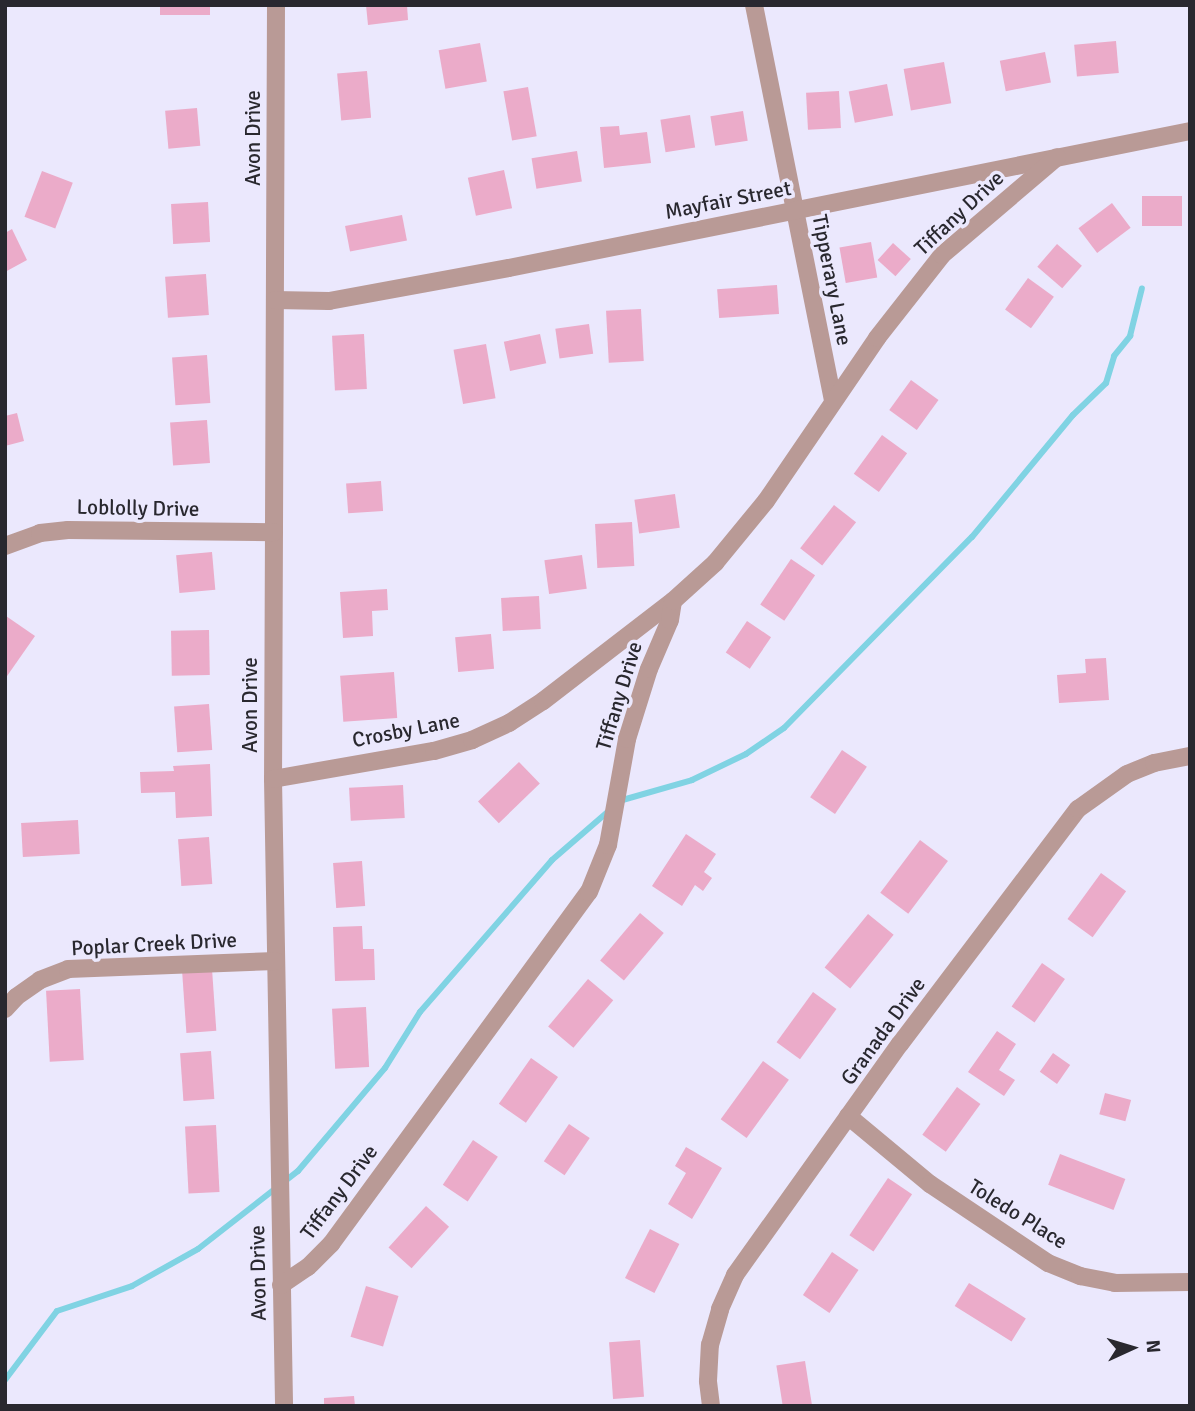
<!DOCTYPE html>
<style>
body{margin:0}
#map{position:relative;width:1195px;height:1411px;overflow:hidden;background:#ebe8fd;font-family:Signika,sans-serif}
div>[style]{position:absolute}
.stream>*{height:6px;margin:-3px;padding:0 3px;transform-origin:3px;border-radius:3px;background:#80d3e3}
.building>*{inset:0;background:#ebabc9;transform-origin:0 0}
.street>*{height:18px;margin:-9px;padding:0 9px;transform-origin:9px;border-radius:9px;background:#b99a96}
span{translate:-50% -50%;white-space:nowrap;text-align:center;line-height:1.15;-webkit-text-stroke:7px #ebe8fd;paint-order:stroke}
.street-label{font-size:21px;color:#29282f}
.frame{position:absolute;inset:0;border:7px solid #29282f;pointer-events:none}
.north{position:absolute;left:1097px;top:1313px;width:70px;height:70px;-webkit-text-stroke:5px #ebe8fd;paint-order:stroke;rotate:86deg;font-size:19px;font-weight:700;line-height:28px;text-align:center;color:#29282f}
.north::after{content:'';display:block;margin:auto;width:24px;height:32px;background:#29282f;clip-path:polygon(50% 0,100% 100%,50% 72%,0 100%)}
</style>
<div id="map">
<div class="stream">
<i style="left:619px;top:801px;width:76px;rotate:-16deg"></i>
<i style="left:692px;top:780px;width:60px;rotate:-25.7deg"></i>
<i style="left:746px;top:754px;width:46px;rotate:-34.4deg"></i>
<i style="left:784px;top:728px;width:268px;rotate:-45.5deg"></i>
<i style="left:972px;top:537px;width:158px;rotate:-50.4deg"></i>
<i style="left:1073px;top:415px;width:46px;rotate:-44.1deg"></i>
<i style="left:1106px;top:383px;width:28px;rotate:-73deg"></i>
<i style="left:1114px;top:356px;width:26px;rotate:-51deg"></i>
<i style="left:1130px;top:336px;width:49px;rotate:-76deg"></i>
<i style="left:5px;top:1380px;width:86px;rotate:-53deg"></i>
<i style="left:57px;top:1311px;width:79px;rotate:-18.4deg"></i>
<i style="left:132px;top:1286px;width:76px;rotate:-29.3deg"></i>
<i style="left:198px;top:1249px;width:127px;rotate:-38deg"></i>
<i style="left:298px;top:1171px;width:135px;rotate:-49.8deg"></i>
<i style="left:385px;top:1068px;width:66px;rotate:-58deg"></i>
<i style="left:420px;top:1012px;width:201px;rotate:-49deg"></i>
<i style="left:552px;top:860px;width:78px;rotate:-40.8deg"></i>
</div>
<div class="building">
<i style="left:160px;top:5px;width:50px;height:10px"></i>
<i style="clip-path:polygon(366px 5px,407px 5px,408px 20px,368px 25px)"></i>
<i style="left:1116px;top:41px;width:32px;height:42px;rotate:85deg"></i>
<i style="left:480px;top:43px;width:39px;height:42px;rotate:80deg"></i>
<i style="left:1045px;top:52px;width:31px;height:46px;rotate:79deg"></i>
<i style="left:944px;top:62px;width:42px;height:41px;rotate:80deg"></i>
<i style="left:367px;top:71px;width:47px;height:30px;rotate:85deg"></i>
<i style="left:887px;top:84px;width:32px;height:39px;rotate:79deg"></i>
<i style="left:528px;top:87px;width:50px;height:25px;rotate:80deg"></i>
<i style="left:839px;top:91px;width:37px;height:33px;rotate:87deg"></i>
<i style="left:197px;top:108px;width:38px;height:32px;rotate:85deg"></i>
<i style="left:743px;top:111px;width:30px;height:33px;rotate:81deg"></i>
<i style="left:690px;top:115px;width:33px;height:30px;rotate:81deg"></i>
<i style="clip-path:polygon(619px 126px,620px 135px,647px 132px,651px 163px,604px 168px,600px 127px)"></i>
<i style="left:577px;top:151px;width:31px;height:46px;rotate:81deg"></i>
<i style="left:504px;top:170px;width:39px;height:37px;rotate:78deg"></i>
<i style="left:42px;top:171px;width:33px;height:49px;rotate:21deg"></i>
<i style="left:1182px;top:196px;width:30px;height:40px;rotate:90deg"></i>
<i style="left:208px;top:202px;width:40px;height:37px;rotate:87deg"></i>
<i style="left:1112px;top:203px;width:31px;height:42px;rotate:53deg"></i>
<i style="left:402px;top:215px;width:26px;height:58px;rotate:79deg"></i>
<i style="clip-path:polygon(12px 229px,27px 260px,5px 272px,5px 233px)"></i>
<i style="left:871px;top:242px;width:36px;height:32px;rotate:80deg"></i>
<i style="left:893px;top:243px;width:24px;height:23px;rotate:42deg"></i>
<i style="left:1057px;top:244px;width:33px;height:30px;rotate:41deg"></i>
<i style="left:206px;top:274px;width:41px;height:41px;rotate:86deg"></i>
<i style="left:1028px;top:278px;width:32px;height:39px;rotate:36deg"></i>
<i style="left:777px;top:285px;width:29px;height:60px;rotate:86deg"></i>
<i style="left:641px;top:309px;width:52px;height:35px;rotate:87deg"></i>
<i style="left:589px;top:324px;width:30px;height:34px;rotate:82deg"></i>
<i style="left:364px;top:334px;width:55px;height:32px;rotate:87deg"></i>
<i style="left:540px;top:334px;width:30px;height:37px;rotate:78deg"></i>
<i style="left:486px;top:344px;width:55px;height:33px;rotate:80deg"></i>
<i style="left:207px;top:355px;width:48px;height:35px;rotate:86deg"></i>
<i style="left:911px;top:380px;width:34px;height:37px;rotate:36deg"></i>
<i style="clip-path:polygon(17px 413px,24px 441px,5px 446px,5px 416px)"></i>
<i style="left:207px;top:420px;width:43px;height:37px;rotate:86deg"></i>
<i style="left:882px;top:435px;width:31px;height:48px;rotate:36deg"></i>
<i style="left:381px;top:481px;width:30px;height:35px;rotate:86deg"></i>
<i style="left:675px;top:494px;width:34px;height:41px;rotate:82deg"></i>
<i style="left:834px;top:505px;width:28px;height:55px;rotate:38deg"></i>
<i style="left:632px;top:522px;width:44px;height:37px;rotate:87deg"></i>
<i style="left:212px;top:552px;width:38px;height:36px;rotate:85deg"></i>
<i style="left:582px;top:555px;width:34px;height:38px;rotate:82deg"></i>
<i style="left:791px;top:559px;width:29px;height:55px;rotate:34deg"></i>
<i style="clip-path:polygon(387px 589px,388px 610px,372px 611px,373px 636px,343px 638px,340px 592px)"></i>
<i style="left:539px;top:596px;width:33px;height:38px;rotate:87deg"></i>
<i style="clip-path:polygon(6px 616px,35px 636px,5px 679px,5px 618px)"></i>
<i style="left:747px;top:621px;width:29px;height:38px;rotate:34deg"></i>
<i style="left:209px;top:630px;width:45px;height:38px;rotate:89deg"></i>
<i style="left:491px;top:634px;width:35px;height:36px;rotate:85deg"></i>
<i style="clip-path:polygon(1106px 658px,1109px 700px,1059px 703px,1057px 675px,1086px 673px,1085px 659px)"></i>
<i style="left:394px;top:672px;width:46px;height:54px;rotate:86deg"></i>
<i style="left:209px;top:704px;width:46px;height:35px;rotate:86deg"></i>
<i style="left:842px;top:750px;width:30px;height:57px;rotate:34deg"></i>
<i style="left:519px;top:762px;width:30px;height:57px;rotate:46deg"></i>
<i style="clip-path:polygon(210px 764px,212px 816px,176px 818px,175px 792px,141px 793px,140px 772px,174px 771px,173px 766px)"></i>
<i style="left:403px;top:785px;width:33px;height:54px;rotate:87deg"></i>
<i style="left:78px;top:820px;width:34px;height:57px;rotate:87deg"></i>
<i style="clip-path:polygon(686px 834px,716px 854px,704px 872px,712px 878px,703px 891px,695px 885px,682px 906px,652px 886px)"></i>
<i style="left:209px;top:837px;width:47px;height:31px;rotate:86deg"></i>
<i style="left:920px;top:840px;width:35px;height:66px;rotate:37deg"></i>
<i style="left:362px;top:861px;width:45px;height:29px;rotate:86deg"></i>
<i style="left:1101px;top:873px;width:31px;height:57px;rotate:36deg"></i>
<i style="left:640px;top:913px;width:31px;height:62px;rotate:40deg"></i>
<i style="left:868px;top:914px;width:33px;height:69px;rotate:39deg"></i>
<i style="clip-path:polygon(362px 926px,363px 949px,374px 949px,375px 980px,335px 981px,333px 927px)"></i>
<i style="left:1042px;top:963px;width:28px;height:53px;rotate:35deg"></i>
<i style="left:212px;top:969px;width:62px;height:30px;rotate:86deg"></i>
<i style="left:588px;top:979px;width:33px;height:62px;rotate:40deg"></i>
<i style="left:80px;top:989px;width:71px;height:34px;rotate:87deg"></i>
<i style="left:813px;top:992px;width:29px;height:62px;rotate:36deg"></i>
<i style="left:366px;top:1007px;width:60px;height:34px;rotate:87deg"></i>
<i style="clip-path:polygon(997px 1031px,1016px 1044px,999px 1070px,1015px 1080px,1004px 1096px,968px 1072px)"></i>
<i style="left:211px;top:1051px;width:48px;height:31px;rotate:86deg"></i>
<i style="left:1053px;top:1053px;width:21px;height:23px;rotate:35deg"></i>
<i style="left:531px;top:1058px;width:33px;height:56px;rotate:35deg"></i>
<i style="left:763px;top:1061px;width:32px;height:72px;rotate:36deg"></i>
<i style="left:957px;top:1087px;width:29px;height:59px;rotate:36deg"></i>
<i style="left:1105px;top:1093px;width:27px;height:22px;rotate:15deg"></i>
<i style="left:569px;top:1124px;width:25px;height:45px;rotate:34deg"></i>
<i style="left:216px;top:1125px;width:67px;height:31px;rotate:87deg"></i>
<i style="left:473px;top:1140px;width:30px;height:54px;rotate:34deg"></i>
<i style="clip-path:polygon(686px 1147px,722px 1168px,692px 1219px,668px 1204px,686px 1173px,675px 1166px)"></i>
<i style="left:1060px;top:1154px;width:70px;height:33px;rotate:21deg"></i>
<i style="left:888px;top:1178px;width:29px;height:69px;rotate:34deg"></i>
<i style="left:426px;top:1206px;width:31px;height:56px;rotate:42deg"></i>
<i style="left:650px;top:1229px;width:33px;height:55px;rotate:27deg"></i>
<i style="left:832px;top:1252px;width:32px;height:52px;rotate:34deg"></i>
<i style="left:969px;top:1283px;width:67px;height:27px;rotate:32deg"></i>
<i style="left:366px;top:1286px;width:34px;height:53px;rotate:17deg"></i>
<i style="left:640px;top:1340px;width:57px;height:31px;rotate:86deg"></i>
<i style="left:805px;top:1361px;width:46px;height:29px;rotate:81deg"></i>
<i style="clip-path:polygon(354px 1396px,355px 1406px,324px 1406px,324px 1398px)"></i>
</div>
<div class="street">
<i style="left:276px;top:5px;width:774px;rotate:90.22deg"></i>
<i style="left:273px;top:779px;width:627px;rotate:88.99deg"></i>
<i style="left:754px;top:5px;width:403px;rotate:78.7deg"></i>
<i style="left:275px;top:300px;width:54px;rotate:1.1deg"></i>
<i style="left:329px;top:301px;width:183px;rotate:-10.4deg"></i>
<i style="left:509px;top:268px;width:695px;rotate:-11.37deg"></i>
<i style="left:5px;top:546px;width:37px;rotate:-20deg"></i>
<i style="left:40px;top:533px;width:28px;rotate:-6deg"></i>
<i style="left:68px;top:530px;width:206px;rotate:0.6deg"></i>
<i style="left:273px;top:779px;width:163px;rotate:-9.9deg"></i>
<i style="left:434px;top:751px;width:40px;rotate:-16deg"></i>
<i style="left:472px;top:740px;width:41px;rotate:-24.7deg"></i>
<i style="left:509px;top:723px;width:40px;rotate:-32.9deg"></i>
<i style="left:543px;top:701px;width:164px;rotate:-37.6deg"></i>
<i style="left:5px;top:1009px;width:16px;rotate:-47deg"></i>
<i style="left:16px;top:997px;width:29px;rotate:-35deg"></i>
<i style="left:40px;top:980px;width:30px;rotate:-21deg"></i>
<i style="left:68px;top:969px;width:208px;rotate:-2.2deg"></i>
<i style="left:848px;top:1116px;width:107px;rotate:39.7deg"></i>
<i style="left:930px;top:1184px;width:142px;rotate:33.8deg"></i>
<i style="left:1048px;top:1263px;width:35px;rotate:22deg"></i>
<i style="left:1080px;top:1276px;width:36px;rotate:11deg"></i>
<i style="left:1115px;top:1283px;width:75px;rotate:-0.8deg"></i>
<i style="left:281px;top:1285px;width:32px;rotate:-34deg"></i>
<i style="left:308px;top:1267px;width:33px;rotate:-45deg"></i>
<i style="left:331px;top:1244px;width:436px;rotate:-53.8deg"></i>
<i style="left:589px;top:892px;width:51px;rotate:-68deg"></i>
<i style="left:608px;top:845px;width:108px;rotate:-79.8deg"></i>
<i style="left:627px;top:739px;width:73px;rotate:-72.6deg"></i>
<i style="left:649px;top:669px;width:53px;rotate:-66.8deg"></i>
<i style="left:670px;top:620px;width:19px;rotate:-81deg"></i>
<i style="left:673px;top:601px;width:57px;rotate:-42.1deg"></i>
<i style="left:715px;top:563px;width:80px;rotate:-50.6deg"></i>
<i style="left:766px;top:501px;width:197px;rotate:-55.7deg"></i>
<i style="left:877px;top:338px;width:105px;rotate:-51.9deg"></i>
<i style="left:942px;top:255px;width:151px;rotate:-40.4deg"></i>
<i style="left:711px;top:1406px;width:25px;rotate:-97deg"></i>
<i style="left:708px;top:1381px;width:36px;rotate:-87deg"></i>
<i style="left:710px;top:1345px;width:37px;rotate:-74deg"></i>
<i style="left:720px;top:1309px;width:37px;rotate:-66deg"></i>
<i style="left:735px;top:1275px;width:284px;rotate:-54.5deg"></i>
<i style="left:900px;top:1044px;width:295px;rotate:-52.9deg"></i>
<i style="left:1078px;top:809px;width:60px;rotate:-35.5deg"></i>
<i style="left:1127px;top:774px;width:29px;rotate:-22deg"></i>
<i style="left:1154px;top:763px;width:37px;rotate:-11deg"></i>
</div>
<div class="street-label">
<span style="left:253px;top:138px;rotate:-90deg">Avon Drive</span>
<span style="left:728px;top:200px;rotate:-11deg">Mayfair Street</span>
<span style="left:959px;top:213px;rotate:-43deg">Tiffany Drive</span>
<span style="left:832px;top:280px;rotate:79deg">Tipperary Lane</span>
<span style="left:138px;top:508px;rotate:1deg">Loblolly Drive</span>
<span style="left:619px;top:696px;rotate:-73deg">Tiffany Drive</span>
<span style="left:250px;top:705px;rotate:-90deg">Avon Drive</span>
<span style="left:406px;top:730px;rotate:-11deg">Crosby Lane</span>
<span style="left:154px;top:944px;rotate:-3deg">Poplar Creek Drive</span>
<span style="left:883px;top:1031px;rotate:-54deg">Granada Drive</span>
<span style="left:339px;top:1192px;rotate:-53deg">Tiffany Drive</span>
<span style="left:1018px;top:1214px;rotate:32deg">Toledo Place</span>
<span style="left:258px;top:1273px;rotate:-91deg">Avon Drive</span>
</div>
<div class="frame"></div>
<div class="north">N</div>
</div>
